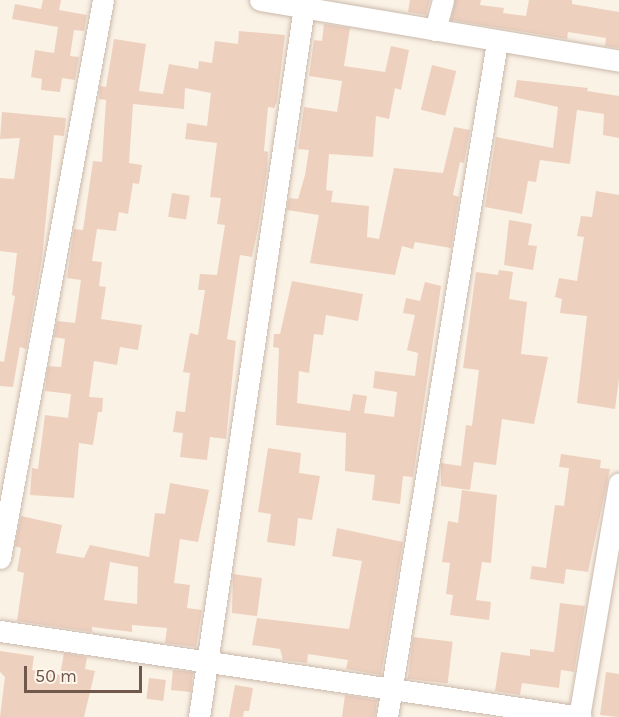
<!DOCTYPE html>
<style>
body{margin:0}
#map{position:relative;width:619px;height:717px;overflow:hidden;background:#faf2e5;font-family:Karla,sans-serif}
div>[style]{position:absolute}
.building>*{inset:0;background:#eed0bf;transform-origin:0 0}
.roads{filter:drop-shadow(0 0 2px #cbb9ac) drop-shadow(0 0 2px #cbb9ac)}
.minor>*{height:21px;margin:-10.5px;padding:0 10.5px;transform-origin:10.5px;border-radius:10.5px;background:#fff}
span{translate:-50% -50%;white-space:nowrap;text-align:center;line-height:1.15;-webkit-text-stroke:4.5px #fef6eb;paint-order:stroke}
.scale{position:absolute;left:24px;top:666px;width:118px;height:27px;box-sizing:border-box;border:3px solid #71584c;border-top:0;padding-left:8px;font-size:18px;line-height:21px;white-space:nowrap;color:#71584c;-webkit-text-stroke:4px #fef6eb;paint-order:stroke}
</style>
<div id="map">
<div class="building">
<i style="clip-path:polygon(43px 0,61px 0,59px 10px,87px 15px,84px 31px,74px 30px,70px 56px,79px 57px,75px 80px,62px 78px,60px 92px,41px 90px,42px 79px,31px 77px,35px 50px,54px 53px,58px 27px,12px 19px,15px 4px,41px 9px)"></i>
<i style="clip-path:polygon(410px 0,430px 0,426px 15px,408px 12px)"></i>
<i style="clip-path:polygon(455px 0,481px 0,480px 5px,504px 8px,503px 13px,526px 16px,529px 0,572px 0,572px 4px,619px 12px,619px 48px,605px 46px,606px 38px,568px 32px,567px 39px,451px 20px)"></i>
<i style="clip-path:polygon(324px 24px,350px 28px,344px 66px,385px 72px,391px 46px,409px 50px,401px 90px,395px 88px,389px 119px,376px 116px,373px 157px,329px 154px,326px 190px,333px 191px,331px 202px,369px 206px,367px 237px,379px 239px,394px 168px,443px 173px,454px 127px,470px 130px,464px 163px,460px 162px,453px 195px,459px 197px,451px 248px,415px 242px,413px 249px,402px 246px,395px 275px,310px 263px,319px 215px,287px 210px,289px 198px,298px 199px,305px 175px,309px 150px,298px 149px,304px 107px,337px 112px,342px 81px,309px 76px,314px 40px,322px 41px)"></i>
<i style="clip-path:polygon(239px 31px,285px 35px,277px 101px,274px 108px,268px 107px,264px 151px,268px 152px,267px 170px,258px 228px,252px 257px,240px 255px,227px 339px,236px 341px,226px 439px,210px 437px,207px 460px,180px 457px,183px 433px,173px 432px,176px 411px,185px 412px,190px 373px,183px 372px,190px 333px,198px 335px,205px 290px,198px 290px,200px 274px,217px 275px,225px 225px,217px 224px,221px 198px,210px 197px,217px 143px,185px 139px,187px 123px,207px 126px,211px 93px,185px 88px,184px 109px,133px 104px,129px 163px,142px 165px,139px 184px,133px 183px,128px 214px,119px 212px,116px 231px,97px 229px,92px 261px,102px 262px,99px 286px,106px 287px,101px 319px,142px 325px,138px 350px,120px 347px,117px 365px,94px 361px,89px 397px,103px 398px,102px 412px,98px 412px,93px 445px,79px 443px,74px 498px,30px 495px,32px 468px,38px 469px,45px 415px,68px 418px,71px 394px,45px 391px,48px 366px,61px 367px,65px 339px,54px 337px,57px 321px,75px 323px,81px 280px,67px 278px,74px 229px,83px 230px,93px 161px,102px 162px,106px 100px,99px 99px,100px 86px,106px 87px,114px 39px,146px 44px,139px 91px,163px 94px,169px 64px,198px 69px,199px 61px,212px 63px,215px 41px,238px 44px)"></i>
<i style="left:432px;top:65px;width:25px;height:46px;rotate:14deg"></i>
<i style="clip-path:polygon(517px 80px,588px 88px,587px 91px,619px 96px,619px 138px,603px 135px,604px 114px,577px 110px,570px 164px,540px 160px,536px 182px,528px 181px,522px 214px,485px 207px,496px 137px,553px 148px,558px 107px,514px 97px)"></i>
<i style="clip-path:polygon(2px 112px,66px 118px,64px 136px,54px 135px,42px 258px,26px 349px,20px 347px,13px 387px,0 386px,0 361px,4px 362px,15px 296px,12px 295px,17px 253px,0 251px,0 178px,14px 179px,20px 138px,0 139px)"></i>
<i style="clip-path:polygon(596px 191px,619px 195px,619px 379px,615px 409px,577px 403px,587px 316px,560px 313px,562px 299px,555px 297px,559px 278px,577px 281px,584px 237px,577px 236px,581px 216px,592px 217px)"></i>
<i style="left:172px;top:193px;width:18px;height:24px;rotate:9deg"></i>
<i style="clip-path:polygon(509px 220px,532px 224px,528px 245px,537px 246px,533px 270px,504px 265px)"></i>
<i style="clip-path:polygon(499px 270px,513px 272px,509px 299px,527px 302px,521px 354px,548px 357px,534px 424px,502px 419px,496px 465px,474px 462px,470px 490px,441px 486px,441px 463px,461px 466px,466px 425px,472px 426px,479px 370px,463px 368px,476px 272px,498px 275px)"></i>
<i style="clip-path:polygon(292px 281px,363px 294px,358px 321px,326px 315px,323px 335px,314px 334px,309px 373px,299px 371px,297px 403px,350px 411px,353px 394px,367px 396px,364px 413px,394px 417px,397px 392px,373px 388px,375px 371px,415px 376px,418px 353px,407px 350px,415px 315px,403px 313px,406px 298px,420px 301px,425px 282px,441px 286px,413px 477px,403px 476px,400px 504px,372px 500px,375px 475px,345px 471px,346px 433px,276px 425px,279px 348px,273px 347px,274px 334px,280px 334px)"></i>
<i style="clip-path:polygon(268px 448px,301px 453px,299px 473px,320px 476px,312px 520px,298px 518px,295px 546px,267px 542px,271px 514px,258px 512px)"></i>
<i style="clip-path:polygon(561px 454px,601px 460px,600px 468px,610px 469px,588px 572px,566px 569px,564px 584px,530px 579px,532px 566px,546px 568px,555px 505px,564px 506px,569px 468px,559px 467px)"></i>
<i style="clip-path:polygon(evenodd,170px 483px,209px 490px,198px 542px,180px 539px,174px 583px,190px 585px,187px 608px,202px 610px,196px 647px,165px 643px,167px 628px,132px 625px,132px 632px,92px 627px,92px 632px,17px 621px,24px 573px,17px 571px,21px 548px,15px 546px,21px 516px,62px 525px,56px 553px,84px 558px,90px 545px,149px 557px,155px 513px,165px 514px,170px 483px,110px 562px,138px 567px,137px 604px,104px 600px,110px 562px)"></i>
<i style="clip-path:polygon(462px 490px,497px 495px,491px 563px,482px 562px,476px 600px,491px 602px,489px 620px,450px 615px,453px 595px,446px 594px,450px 563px,442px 562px,448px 521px,458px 523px)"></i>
<i style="clip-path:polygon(337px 528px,403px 542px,381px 675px,346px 669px,348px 660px,308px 654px,307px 663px,283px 660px,280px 649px,252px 645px,257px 618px,349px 629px,362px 561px,332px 556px)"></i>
<i style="clip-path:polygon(233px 574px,262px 578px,257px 616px,232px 613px)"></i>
<i style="clip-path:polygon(560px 603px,585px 606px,574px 672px,561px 670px,559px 688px,522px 683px,520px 695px,495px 691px,501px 652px,530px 656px,530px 649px,554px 652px)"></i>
<i style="left:413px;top:637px;width:40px;height:42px;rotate:7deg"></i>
<i style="clip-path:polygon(0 651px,34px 656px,32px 670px,60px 675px,64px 653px,87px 657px,85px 669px,95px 671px,84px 717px,0 717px,5px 677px,0 672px)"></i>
<i style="left:173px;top:670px;width:20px;height:20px;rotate:6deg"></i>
<i style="clip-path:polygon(606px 672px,619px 674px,619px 717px,600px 715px)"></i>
<i style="left:149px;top:678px;width:17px;height:21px;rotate:7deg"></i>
<i style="clip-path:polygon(235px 685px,253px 688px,249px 711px,244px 711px,243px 717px,229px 717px)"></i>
<i style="clip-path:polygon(345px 695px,377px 700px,375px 717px,342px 717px)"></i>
</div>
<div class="roads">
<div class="minor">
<i style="left:260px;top:0;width:364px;rotate:9.6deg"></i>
<i style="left:435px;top:30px;width:31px;rotate:-75deg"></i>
<i style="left:0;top:558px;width:567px;rotate:-79.54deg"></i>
<i style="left:0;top:631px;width:587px;rotate:8.42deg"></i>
<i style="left:199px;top:717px;width:725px;rotate:-81.59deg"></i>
<i style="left:387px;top:717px;width:684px;rotate:-80.74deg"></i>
<i style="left:579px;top:717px;width:237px;rotate:-80.3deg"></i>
</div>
</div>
<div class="scale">50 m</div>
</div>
